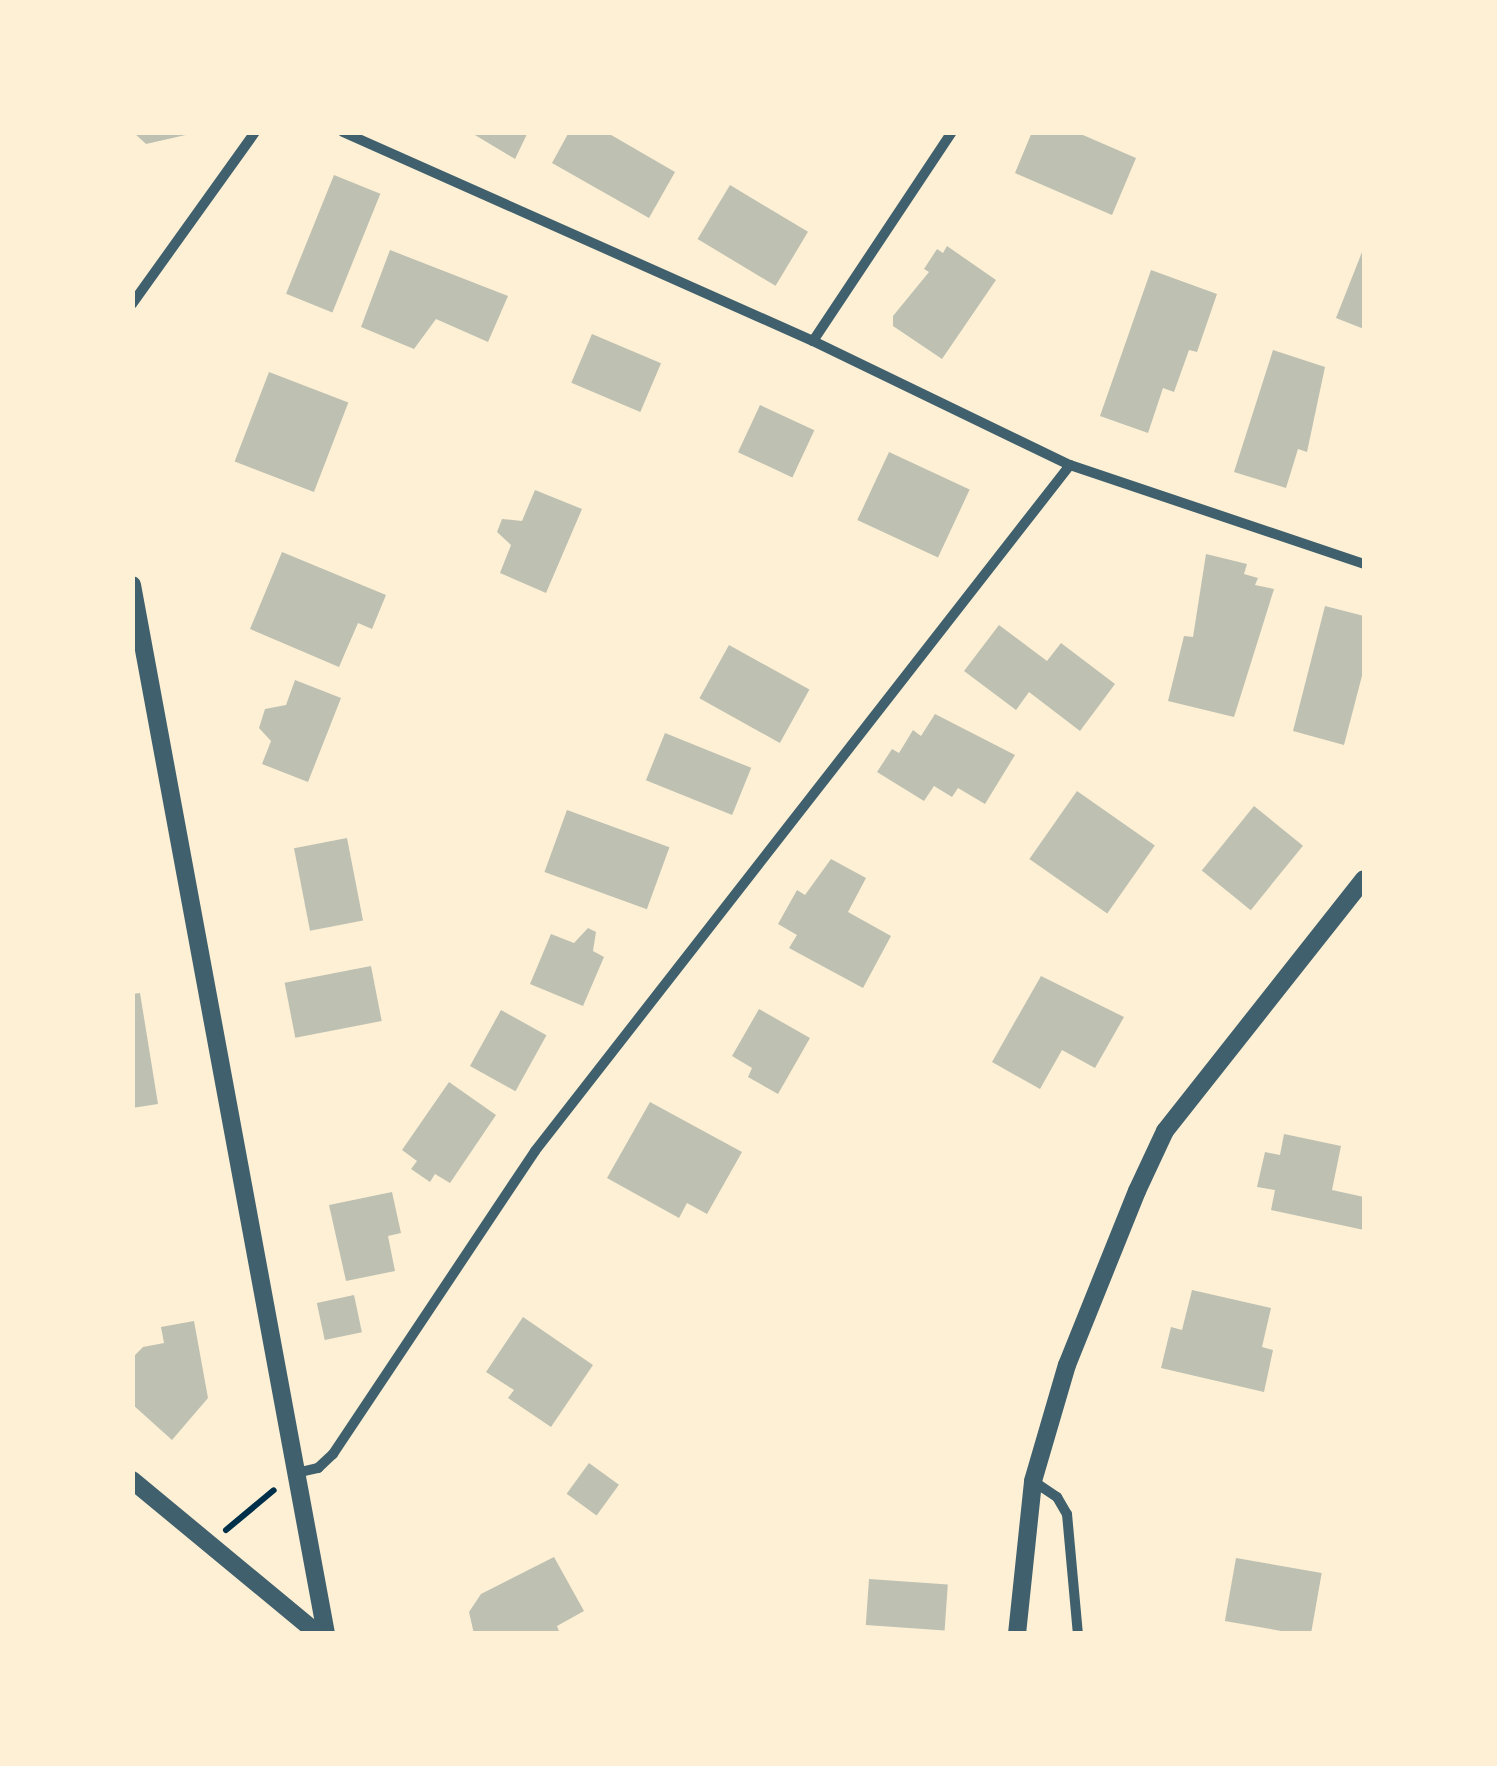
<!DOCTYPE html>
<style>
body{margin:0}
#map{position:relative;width:1497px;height:1766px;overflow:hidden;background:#fdf0d5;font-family:Figtree,sans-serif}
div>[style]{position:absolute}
.building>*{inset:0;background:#bec0b2;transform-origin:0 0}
.path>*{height:6px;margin:-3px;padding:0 3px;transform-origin:3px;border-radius:3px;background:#003049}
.minor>*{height:10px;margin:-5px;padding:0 5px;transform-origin:5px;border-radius:5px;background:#3f606c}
.tertiary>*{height:18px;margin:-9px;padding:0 9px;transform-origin:9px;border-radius:9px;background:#3f606c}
span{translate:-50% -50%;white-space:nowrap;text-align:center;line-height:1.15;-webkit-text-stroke:10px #fdf0d5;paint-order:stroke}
.frame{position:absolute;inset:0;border:135px solid #fdf0d5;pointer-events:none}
</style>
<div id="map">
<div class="building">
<i style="clip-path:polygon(133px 132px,189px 132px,190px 134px,146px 144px)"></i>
<i style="clip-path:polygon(470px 132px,528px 132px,515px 159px)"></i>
<i style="clip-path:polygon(569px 132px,606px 132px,675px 172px,649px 218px,552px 163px)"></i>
<i style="clip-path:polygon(1032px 132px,1076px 132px,1136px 158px,1112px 215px,1015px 173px)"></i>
<i style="left:334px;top:175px;width:50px;height:128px;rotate:22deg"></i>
<i style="left:730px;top:185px;width:91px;height:63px;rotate:31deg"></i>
<i style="clip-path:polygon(947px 246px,996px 280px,942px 359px,893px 326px,893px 316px,929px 272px,924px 269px,937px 249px,943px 253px)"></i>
<i style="clip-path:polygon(1364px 247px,1364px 329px,1336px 318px)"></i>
<i style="clip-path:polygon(390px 250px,508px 296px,488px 342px,436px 319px,414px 349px,361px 327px)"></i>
<i style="clip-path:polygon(1151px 270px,1217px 294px,1197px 352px,1189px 350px,1174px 392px,1163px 388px,1148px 433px,1100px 416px)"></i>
<i style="left:592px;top:334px;width:75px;height:53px;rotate:23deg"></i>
<i style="clip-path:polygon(1273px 350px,1325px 367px,1307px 452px,1298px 449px,1286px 488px,1234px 472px)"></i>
<i style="left:269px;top:372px;width:85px;height:96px;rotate:21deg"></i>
<i style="left:760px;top:405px;width:60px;height:52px;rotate:25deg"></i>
<i style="left:889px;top:452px;width:89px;height:75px;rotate:25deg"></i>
<i style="clip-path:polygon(535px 490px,582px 509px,546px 593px,500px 573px,511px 545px,497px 532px,502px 519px,522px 521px)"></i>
<i style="clip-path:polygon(282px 552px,386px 595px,372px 629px,358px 623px,339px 667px,250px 629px)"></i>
<i style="clip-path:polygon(1206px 554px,1247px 564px,1244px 574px,1258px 578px,1255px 585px,1274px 589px,1234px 717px,1168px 701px,1184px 636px,1193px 637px)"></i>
<i style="clip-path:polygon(1325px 606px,1364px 616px,1364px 668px,1344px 745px,1293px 731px)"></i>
<i style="clip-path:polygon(999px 625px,1047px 661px,1061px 643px,1115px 684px,1080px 731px,1029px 692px,1016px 710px,964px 671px)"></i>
<i style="left:729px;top:645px;width:92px;height:61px;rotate:29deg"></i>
<i style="clip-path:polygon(295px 680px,341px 698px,308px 782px,262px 764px,271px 741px,259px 728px,265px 709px,286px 705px)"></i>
<i style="clip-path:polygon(935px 714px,1015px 755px,985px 804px,958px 788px,952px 797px,934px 786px,924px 801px,877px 772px,892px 749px,899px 753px,913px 730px,921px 736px)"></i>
<i style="left:665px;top:733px;width:93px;height:51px;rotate:22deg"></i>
<i style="left:1077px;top:791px;width:95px;height:83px;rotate:35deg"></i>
<i style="left:1254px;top:806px;width:63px;height:83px;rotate:39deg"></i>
<i style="left:567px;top:810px;width:109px;height:66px;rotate:20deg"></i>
<i style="left:347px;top:838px;width:84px;height:54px;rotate:79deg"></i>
<i style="clip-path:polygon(831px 859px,866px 878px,848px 912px,891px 936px,863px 988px,789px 948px,797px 935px,778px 924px,797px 890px,805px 895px)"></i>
<i style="clip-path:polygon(588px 928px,596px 932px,593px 951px,604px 957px,583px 1006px,530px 984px,551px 934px,574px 943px)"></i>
<i style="left:371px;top:966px;width:56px;height:88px;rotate:79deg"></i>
<i style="clip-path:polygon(1041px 976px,1124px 1017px,1095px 1068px,1062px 1050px,1040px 1089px,992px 1062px)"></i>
<i style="clip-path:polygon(140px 993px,158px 1104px,132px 1108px,132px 994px)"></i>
<i style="clip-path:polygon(759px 1009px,810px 1038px,778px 1094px,748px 1077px,752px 1068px,732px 1056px)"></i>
<i style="left:501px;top:1010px;width:52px;height:64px;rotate:29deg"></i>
<i style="clip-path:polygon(449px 1082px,496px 1115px,450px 1183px,435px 1174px,430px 1182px,411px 1169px,417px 1161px,402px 1150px)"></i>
<i style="clip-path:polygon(650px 1102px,742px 1152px,707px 1214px,687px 1203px,679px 1218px,607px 1178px)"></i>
<i style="clip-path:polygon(1284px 1134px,1341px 1146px,1332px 1190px,1364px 1197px,1364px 1230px,1271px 1210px,1275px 1190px,1257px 1187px,1265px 1152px,1280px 1155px)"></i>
<i style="clip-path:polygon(392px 1192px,401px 1233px,388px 1236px,395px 1271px,346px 1281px,329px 1205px)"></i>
<i style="clip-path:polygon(1192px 1290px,1271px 1308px,1262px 1347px,1273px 1350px,1264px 1392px,1161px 1368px,1171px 1327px,1182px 1330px)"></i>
<i style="left:354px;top:1295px;width:38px;height:38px;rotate:78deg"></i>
<i style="clip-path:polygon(523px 1317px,593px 1365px,551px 1427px,508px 1398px,514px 1390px,486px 1372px)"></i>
<i style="clip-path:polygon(194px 1321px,208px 1398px,172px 1440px,132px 1404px,132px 1358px,143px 1347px,164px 1343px,161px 1327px)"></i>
<i style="left:589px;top:1463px;width:37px;height:38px;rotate:36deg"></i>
<i style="clip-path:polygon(554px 1557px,584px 1611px,557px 1626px,560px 1634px,474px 1634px,469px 1612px,481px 1594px)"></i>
<i style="left:1236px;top:1558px;width:87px;height:64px;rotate:10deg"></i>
<i style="left:869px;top:1579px;width:79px;height:46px;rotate:4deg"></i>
</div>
<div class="path">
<i style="left:226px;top:1530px;width:62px;rotate:-39.8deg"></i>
</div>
<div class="minor">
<i style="left:343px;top:132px;width:514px;rotate:23.97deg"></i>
<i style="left:813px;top:341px;width:285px;rotate:25.8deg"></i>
<i style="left:1070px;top:465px;width:310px;rotate:18.6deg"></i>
<i style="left:132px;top:304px;width:211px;rotate:-54.4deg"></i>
<i style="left:813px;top:341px;width:251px;rotate:-56.4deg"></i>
<i style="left:296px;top:1473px;width:23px;rotate:-13deg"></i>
<i style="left:318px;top:1468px;width:21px;rotate:-43deg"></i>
<i style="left:333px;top:1454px;width:364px;rotate:-56.3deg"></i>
<i style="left:535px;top:1151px;width:870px;rotate:-52.05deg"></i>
<i style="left:1033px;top:1481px;width:29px;rotate:34deg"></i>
<i style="left:1057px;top:1497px;width:20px;rotate:60deg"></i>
<i style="left:1067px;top:1514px;width:121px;rotate:84.8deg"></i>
</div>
<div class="tertiary">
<i style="left:132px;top:585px;width:1067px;rotate:79.52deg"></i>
<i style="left:132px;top:1480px;width:241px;rotate:39.6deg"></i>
<i style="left:1017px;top:1634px;width:154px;rotate:-84deg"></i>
<i style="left:1033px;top:1481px;width:121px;rotate:-73.7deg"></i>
<i style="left:1067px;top:1365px;width:188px;rotate:-68.1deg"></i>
<i style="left:1137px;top:1191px;width:66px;rotate:-65deg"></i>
<i style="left:1165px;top:1131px;width:321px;rotate:-51.7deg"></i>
</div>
<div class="frame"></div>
</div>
